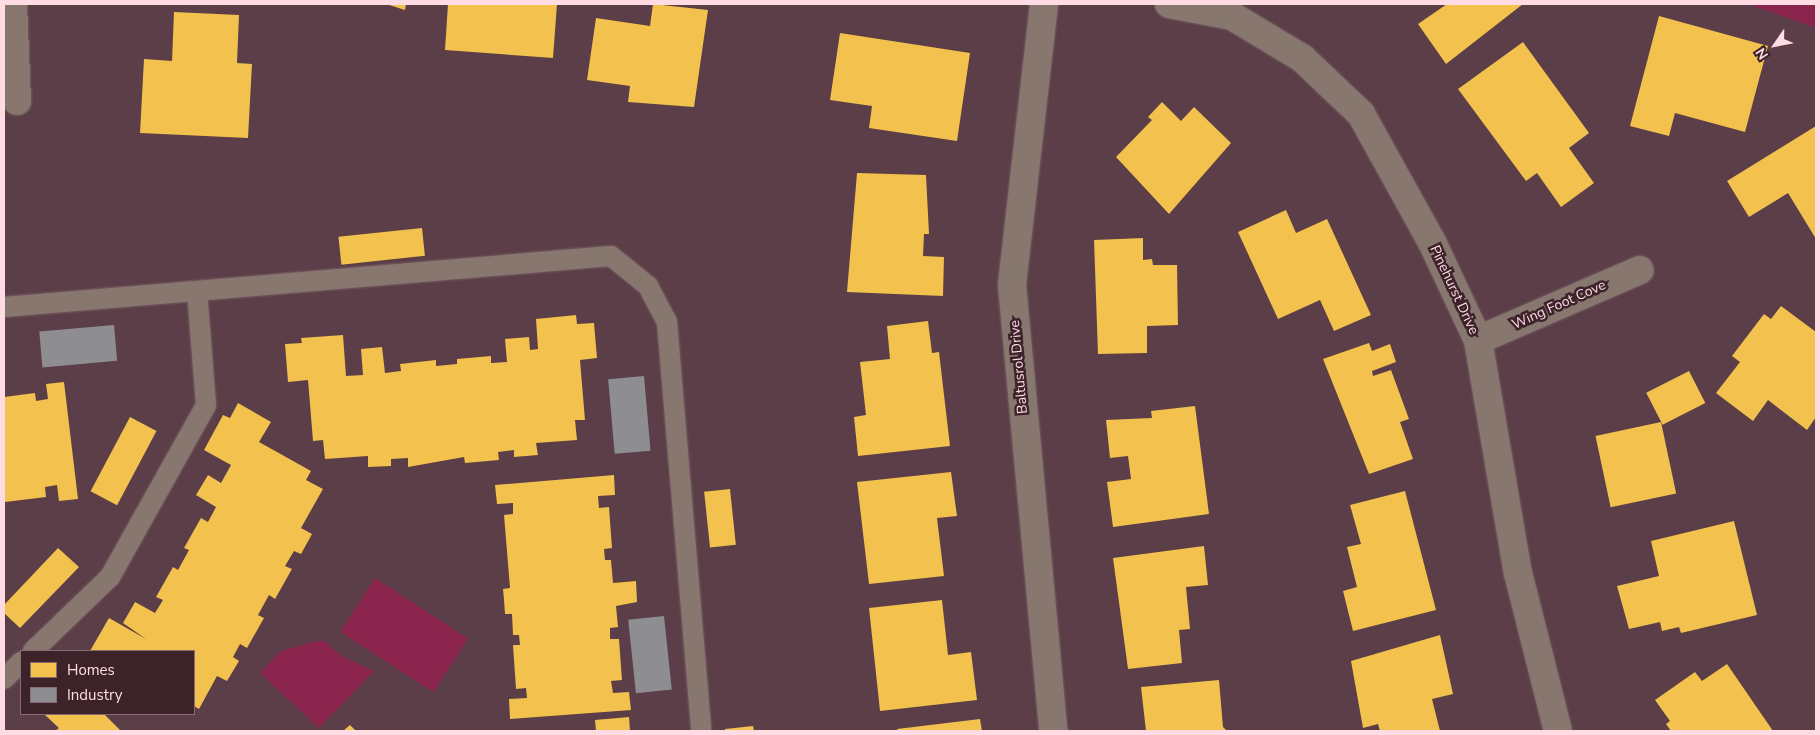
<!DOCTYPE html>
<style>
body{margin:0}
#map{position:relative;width:1820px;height:735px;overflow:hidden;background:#5b3e47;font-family:"Nunito Sans",sans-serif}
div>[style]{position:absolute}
.green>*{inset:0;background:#8a244c;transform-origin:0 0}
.homes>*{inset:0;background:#f2c14e;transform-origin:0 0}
.industry>*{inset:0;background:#8d8d92;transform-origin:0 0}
.roads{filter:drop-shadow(0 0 1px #765d64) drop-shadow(0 0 1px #765d64)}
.service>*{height:20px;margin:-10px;padding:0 10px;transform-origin:10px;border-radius:10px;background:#87776e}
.minor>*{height:28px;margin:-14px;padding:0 14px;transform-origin:14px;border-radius:14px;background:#87776e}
span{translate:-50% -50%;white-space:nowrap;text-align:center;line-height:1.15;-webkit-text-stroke:5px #3c232a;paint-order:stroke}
.street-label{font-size:14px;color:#ffdbe4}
.frame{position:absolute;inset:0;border:5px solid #ffdbe4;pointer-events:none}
.legend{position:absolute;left:20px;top:650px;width:175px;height:65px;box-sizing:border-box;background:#3c232a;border:1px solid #8a6d74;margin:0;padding:6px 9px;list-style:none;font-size:15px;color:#ffdbe4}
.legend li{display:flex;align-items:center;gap:10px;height:25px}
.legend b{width:25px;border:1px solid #8a6d74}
.north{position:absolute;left:1750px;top:20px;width:50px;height:50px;-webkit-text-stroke:4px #3c232a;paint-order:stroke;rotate:237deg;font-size:14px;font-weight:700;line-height:20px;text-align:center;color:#ffdbe4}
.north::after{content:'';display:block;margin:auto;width:18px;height:22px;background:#ffdbe4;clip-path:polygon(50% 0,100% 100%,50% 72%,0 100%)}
</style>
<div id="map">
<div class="green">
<i style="clip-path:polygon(1748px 4px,1816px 4px,1816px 28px)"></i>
<i style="left:375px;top:578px;width:111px;height:64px;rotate:33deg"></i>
<i style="clip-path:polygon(316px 641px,325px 641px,341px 656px,374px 671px,319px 728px,260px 673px,281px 651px)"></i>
</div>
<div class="homes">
<i style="clip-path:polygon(386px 4px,406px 4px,405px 10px)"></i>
<i style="clip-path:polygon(448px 4px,557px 4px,553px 58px,445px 50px)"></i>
<i style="clip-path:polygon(653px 4px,708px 10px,694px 107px,628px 102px,630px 86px,587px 80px,596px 18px,650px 26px)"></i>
<i style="clip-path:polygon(1447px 4px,1523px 4px,1446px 64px,1418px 24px)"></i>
<i style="clip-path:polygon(174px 12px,239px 15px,237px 63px,252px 64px,248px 138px,140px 133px,144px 59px,172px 61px)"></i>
<i style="clip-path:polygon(1659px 16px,1768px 46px,1745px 132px,1675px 113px,1669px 136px,1630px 126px)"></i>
<i style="clip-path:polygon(840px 33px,970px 53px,957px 141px,869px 128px,872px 106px,830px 100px)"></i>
<i style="clip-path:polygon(1523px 42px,1589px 133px,1569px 148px,1594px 183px,1561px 207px,1537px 173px,1526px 181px,1458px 89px)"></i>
<i style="clip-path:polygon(1162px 102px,1181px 121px,1194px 107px,1231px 143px,1169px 214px,1116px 157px,1152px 120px,1148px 117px)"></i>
<i style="clip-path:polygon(1816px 126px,1816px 239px,1788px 193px,1749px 217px,1727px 181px)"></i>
<i style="clip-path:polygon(857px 173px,926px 175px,929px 234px,924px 234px,923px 256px,944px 257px,943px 296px,847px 292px)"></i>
<i style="clip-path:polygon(1286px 210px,1296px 233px,1327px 219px,1371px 315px,1334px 331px,1320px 300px,1278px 319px,1238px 232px)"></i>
<i style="left:422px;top:228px;width:28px;height:84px;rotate:84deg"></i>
<i style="clip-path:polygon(1143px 238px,1143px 260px,1152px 259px,1153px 265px,1177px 265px,1178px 325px,1147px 326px,1147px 353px,1098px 354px,1094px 240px)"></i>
<i style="clip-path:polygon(1781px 306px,1816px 332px,1816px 417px,1807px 430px,1768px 400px,1753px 421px,1716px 393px,1740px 362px,1732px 356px,1764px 314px,1771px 319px)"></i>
<i style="clip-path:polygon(576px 315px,577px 324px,594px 323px,597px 358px,580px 360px,585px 420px,575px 420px,577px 440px,536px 443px,538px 455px,514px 457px,514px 450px,498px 452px,499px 460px,465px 463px,464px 457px,408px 467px,408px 458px,391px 459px,391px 466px,368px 467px,368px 456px,325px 459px,323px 440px,313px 441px,308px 380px,288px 382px,285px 344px,302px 343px,301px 338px,343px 335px,346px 376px,363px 375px,361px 349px,382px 347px,385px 373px,401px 371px,400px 364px,436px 360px,436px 366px,457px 364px,457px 359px,491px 356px,491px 363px,507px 362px,505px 339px,529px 337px,530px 350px,538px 349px,536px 319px)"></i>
<i style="clip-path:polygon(928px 321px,932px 353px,939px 352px,950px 446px,858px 456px,854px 417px,866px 415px,860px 362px,890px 359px,887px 326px)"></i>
<i style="clip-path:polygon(1369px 343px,1372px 351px,1390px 344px,1396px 362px,1372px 371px,1373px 376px,1391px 370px,1409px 419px,1400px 422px,1413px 459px,1369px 474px,1323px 359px)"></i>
<i style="left:1689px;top:371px;width:36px;height:48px;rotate:63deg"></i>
<i style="clip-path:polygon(64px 382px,78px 499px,59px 501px,57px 485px,45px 487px,46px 497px,5px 502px,4px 397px,35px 393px,36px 401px,48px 399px,46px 384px)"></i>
<i style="clip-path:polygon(238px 403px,271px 422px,259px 442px,311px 471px,306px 480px,323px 489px,301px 528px,312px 534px,301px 554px,294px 551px,285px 566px,292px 569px,275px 599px,269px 595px,258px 615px,264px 618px,247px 648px,240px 644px,233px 657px,239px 661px,227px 681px,217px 676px,199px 709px,194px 706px,194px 651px,90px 651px,109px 618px,146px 639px,123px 623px,135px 602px,155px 613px,163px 600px,156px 597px,173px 567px,178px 570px,189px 550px,184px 548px,201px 518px,208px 522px,216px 507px,196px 495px,208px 475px,221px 483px,231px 465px,204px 450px,223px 415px,230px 418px)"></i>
<i style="clip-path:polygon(1195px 406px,1209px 514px,1113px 527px,1107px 482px,1131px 479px,1128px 456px,1110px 458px,1106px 420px,1152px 418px,1151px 411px)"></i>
<i style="left:130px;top:417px;width:30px;height:84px;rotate:28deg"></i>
<i style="left:1661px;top:422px;width:73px;height:67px;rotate:78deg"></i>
<i style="clip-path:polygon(951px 472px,957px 516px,937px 518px,944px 576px,869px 584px,857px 482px)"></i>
<i style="clip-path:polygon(614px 475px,615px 495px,598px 496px,599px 508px,609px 507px,612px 548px,604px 549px,605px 560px,611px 560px,613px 583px,636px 581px,637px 602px,616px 606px,618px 627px,610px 628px,610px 639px,619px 639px,622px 680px,611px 681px,613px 693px,629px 692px,631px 710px,510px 719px,509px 699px,527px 698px,526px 688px,516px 689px,513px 645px,520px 645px,519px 635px,513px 635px,512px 614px,505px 614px,504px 600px,503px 589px,510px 588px,504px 515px,513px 514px,513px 503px,497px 504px,495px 485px)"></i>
<i style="left:730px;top:489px;width:56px;height:26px;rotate:84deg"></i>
<i style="clip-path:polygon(1405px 491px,1436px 610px,1353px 631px,1343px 591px,1357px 587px,1347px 547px,1361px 544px,1350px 505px)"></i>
<i style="clip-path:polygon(1734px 521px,1757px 615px,1681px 633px,1679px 627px,1662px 631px,1660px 622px,1629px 629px,1617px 586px,1659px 576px,1651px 541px)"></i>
<i style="clip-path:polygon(1204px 546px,1208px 585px,1186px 587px,1190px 629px,1179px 630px,1182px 663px,1128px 669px,1113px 558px)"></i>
<i style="clip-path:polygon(58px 548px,79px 567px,20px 628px,4px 613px,4px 605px)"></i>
<i style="clip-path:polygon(942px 600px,948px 655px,971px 652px,977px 700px,880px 711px,869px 608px)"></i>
<i style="clip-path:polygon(1440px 635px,1453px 694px,1432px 699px,1440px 731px,1380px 731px,1378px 724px,1363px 728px,1351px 661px)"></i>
<i style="clip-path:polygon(1727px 664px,1773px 731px,1671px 731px,1666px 724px,1670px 721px,1655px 700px,1695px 672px,1702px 681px)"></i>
<i style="clip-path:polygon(1219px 680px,1223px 727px,1227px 731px,1146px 731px,1141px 687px)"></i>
<i style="clip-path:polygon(44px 714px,104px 714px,121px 731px,55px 731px,59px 728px)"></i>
<i style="clip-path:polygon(629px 717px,630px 731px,596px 731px,595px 720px)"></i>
<i style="clip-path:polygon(980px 719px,982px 731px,898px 731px,897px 729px)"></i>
<i style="clip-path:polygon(350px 725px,356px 731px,343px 731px)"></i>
<i style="clip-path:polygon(753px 726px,754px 731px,725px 731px,725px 729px)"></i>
</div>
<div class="industry">
<i style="left:114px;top:325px;width:36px;height:75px;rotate:85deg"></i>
<i style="left:644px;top:376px;width:75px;height:36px;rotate:85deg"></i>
<i style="left:664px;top:616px;width:74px;height:36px;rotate:84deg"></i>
</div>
<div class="roads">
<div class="service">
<i style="left:4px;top:307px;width:609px;rotate:-4.8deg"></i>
<i style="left:611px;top:256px;width:48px;rotate:39deg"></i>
<i style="left:648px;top:286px;width:41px;rotate:62.2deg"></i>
<i style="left:667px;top:322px;width:410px;rotate:85.2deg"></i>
<i style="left:33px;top:651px;width:107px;rotate:-43.9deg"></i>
<i style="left:110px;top:577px;width:197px;rotate:-60.8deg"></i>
<i style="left:206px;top:405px;width:114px;rotate:-94.5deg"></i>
<i style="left:4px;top:679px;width:24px;rotate:-45deg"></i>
</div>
<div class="minor">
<i style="left:13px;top:4px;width:97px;rotate:87.6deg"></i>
<i style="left:1044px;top:4px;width:283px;rotate:96.5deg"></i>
<i style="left:1012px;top:285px;width:448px;rotate:84.7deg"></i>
<i style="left:1169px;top:4px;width:64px;rotate:10.8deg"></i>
<i style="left:1232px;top:16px;width:82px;rotate:31deg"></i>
<i style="left:1302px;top:58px;width:81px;rotate:43.5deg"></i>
<i style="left:1361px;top:114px;width:146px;rotate:61deg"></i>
<i style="left:1432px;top:242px;width:108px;rotate:64.9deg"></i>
<i style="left:1478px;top:340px;width:236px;rotate:80.3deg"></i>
<i style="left:1518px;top:573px;width:163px;rotate:75.8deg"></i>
<i style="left:1478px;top:340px;width:176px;rotate:-23.4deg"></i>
</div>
</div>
<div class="street-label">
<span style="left:1454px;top:290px;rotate:65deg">Pinehurst Drive</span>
<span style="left:1559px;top:305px;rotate:-24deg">Wing Foot Cove</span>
<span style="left:1019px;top:367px;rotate:-95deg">Baltusrol Drive</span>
</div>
<div class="frame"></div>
<ul class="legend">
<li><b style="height:14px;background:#f2c14e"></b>Homes</li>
<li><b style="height:14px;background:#8d8d92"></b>Industry</li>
</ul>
<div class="north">N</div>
</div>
